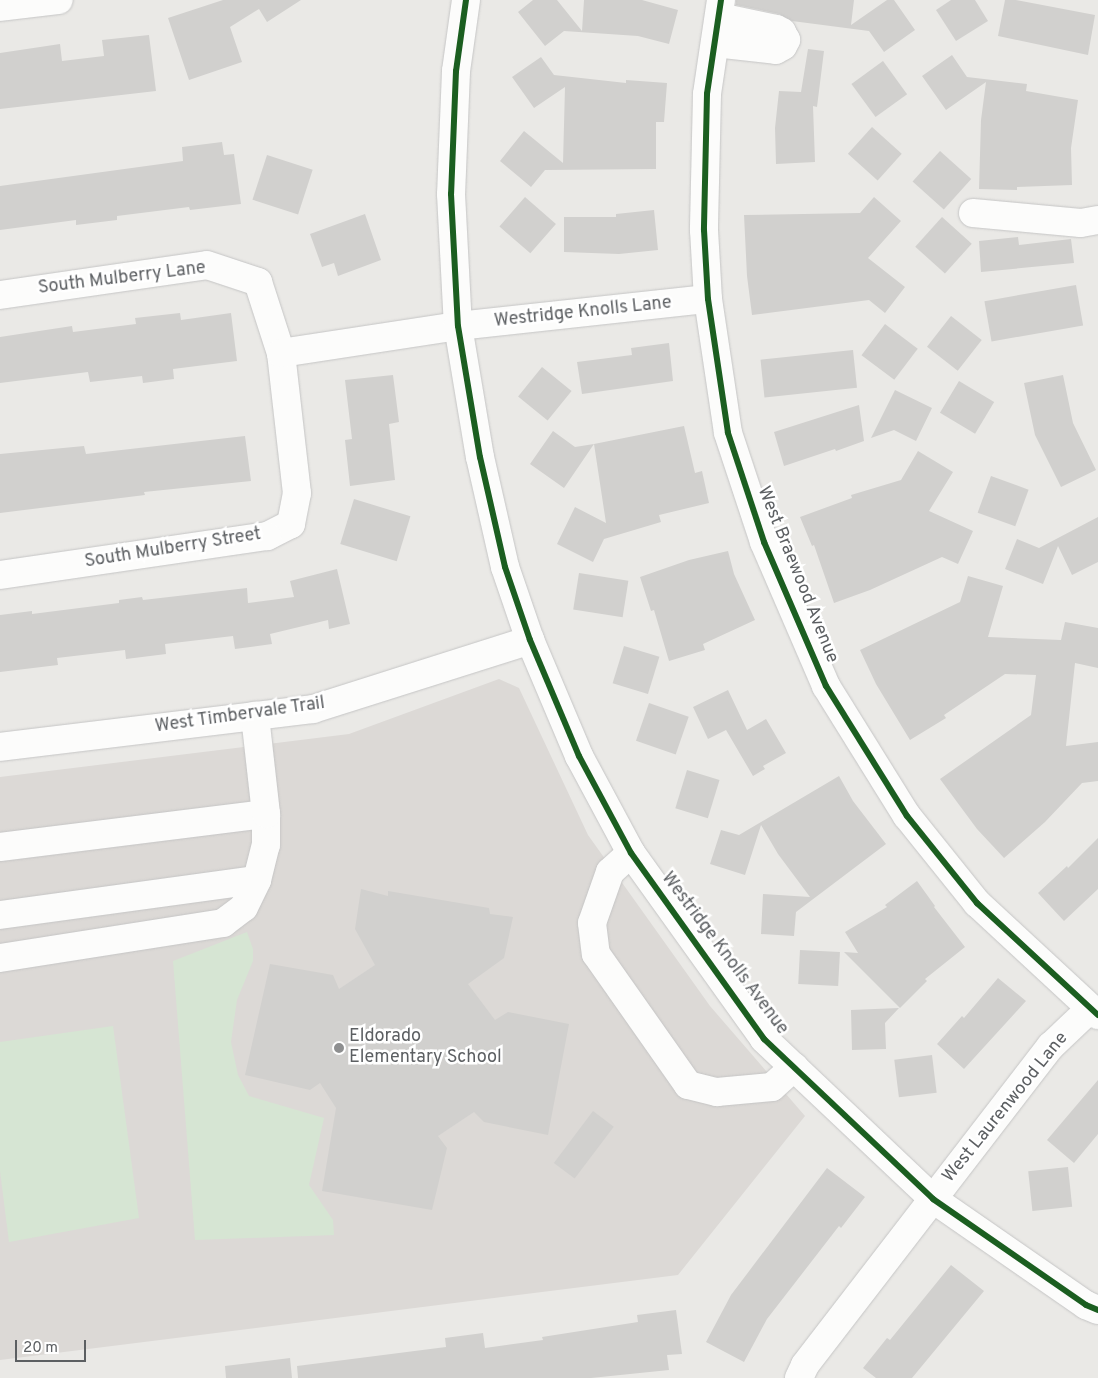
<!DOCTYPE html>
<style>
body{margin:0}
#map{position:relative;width:1098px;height:1378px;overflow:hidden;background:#eae9e6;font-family:Overpass,sans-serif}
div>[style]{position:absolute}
.education>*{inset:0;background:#dcd9d6}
.green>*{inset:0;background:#d6e5d3}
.building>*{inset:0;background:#d1d0ce;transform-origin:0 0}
.roads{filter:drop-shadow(0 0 1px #c5c5c5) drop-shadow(0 0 1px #c5c5c5)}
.minor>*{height:28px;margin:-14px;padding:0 14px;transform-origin:14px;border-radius:14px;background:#fcfcfb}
.cycleway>*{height:6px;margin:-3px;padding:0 3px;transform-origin:3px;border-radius:3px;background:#1b5e20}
.dots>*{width:14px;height:14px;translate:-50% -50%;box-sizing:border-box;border:2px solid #fff;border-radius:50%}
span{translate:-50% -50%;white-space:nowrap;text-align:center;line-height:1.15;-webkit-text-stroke:5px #fff;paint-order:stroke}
.street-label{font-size:18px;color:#5c5f62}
.poi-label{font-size:18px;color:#5c5f62}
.left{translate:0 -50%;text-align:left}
.scale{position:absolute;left:15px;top:1340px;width:71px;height:22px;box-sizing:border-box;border:2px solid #5c5f62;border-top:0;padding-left:6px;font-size:15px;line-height:18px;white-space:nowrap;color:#5c5f62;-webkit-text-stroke:4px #fff;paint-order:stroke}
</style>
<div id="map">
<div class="education">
<i style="clip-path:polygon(499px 679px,519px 688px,588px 835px,710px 1006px,805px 1116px,678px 1275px,0 1360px,0 777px,349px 734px)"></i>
</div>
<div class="green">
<i style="clip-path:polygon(247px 932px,253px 949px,253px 961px,237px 1000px,231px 1042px,238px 1075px,249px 1096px,324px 1118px,309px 1185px,333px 1220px,334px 1235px,195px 1240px,173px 961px)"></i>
<i style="clip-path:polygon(113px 1026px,139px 1218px,9px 1242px,0 1171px,0 1042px)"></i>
</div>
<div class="building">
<i style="clip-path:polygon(223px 0,301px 0,267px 22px,259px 9px,230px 27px,242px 62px,189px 80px,168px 18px)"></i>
<i style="clip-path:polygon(533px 0,557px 0,582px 31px,584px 0,642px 0,678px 10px,669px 44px,638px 36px,564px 31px,545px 46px,518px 12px)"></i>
<i style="clip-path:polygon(736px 0,854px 0,851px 25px,887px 0,894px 0,915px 30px,884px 52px,869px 31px,792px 21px,779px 14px,736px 5px)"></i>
<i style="clip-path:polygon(951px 0,975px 0,988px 21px,956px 41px,936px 10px)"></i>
<i style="clip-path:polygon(1005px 0,1016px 0,1095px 15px,1088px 55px,998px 36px)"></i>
<i style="clip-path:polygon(149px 35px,156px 91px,0 109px,0 53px,60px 44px,62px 61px,104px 56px,102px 40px)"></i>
<i style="clip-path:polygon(808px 49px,824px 51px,817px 107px,813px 106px,815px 162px,776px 164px,775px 128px,779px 91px,801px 92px)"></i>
<i style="clip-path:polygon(952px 55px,967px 77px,1027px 84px,1026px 91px,1078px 100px,1071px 148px,1072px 185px,1017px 187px,1017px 190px,979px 189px,981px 120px,986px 82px,946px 110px,922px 76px)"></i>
<i style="clip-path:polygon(541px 57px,554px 75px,626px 83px,626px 80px,667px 83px,664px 122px,656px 122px,656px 169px,545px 170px,531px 187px,500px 161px,524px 131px,563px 163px,565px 87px,534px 108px,512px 77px)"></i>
<i style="left:883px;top:61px;width:41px;height:39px;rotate:54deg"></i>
<i style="left:872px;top:127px;width:40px;height:36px;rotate:42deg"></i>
<i style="clip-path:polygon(222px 142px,224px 155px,234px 154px,241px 204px,190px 210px,189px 207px,117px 216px,117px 220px,76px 225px,76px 220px,0 230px,0 186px,183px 161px,182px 147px)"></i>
<i style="left:940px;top:151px;width:42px;height:41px;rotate:42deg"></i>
<i style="left:267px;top:155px;width:48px;height:47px;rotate:18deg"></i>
<i style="left:525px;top:197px;width:41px;height:39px;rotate:41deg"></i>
<i style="clip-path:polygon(874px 197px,901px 221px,868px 258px,905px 287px,885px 313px,869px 300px,752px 315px,747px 276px,744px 215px,860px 213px)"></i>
<i style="clip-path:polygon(654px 210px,658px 250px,619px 254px,564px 252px,564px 217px,616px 217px,616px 214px)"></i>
<i style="clip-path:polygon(365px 214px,381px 260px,338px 276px,334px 263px,322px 267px,310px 234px)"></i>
<i style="left:942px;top:217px;width:40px;height:40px;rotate:42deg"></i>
<i style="clip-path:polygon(1018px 237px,1019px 245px,1071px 239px,1074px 263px,981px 272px,979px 241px)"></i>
<i style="left:1076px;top:285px;width:41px;height:93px;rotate:80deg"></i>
<i style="clip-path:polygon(180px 313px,181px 320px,231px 313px,237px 361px,173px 369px,174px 379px,143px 383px,142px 376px,90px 382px,88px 372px,0 383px,0 337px,72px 326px,73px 332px,136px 324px,135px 318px)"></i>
<i style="left:951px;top:316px;width:39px;height:39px;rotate:38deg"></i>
<i style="left:885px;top:324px;width:41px;height:39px;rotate:37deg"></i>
<i style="clip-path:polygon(669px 343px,673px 381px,582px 394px,577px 362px,632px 355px,631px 348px)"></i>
<i style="left:853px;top:350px;width:38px;height:93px;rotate:84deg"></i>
<i style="left:542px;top:367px;width:38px;height:38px;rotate:39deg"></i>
<i style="clip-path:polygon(393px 375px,399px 422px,389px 424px,395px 480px,350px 486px,345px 440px,352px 439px,345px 380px)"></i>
<i style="clip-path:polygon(1063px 375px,1073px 423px,1096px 470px,1061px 487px,1035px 435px,1024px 383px)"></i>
<i style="left:959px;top:381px;width:41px;height:37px;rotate:31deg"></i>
<i style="clip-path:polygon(895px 390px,932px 408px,916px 441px,894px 430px,871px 438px)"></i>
<i style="clip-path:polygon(859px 405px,864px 441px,836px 451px,835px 449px,784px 466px,774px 432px)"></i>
<i style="clip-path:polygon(684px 426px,695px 473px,702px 471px,709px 503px,659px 515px,661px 522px,604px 539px,593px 562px,557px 544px,575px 507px,606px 523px,594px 444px)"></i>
<i style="clip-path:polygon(553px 431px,575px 447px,594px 444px,564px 488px,530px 464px)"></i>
<i style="clip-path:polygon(245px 436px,251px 481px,144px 492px,145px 495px,0 513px,0 454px,84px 446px,86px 454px)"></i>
<i style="clip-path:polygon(918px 451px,953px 472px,929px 511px,973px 531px,958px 564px,942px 557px,870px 590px,834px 603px,814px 545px,812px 546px,800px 517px,852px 498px,851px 495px,901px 480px)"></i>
<i style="left:991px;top:476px;width:40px;height:39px;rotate:20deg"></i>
<i style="left:354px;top:499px;width:59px;height:47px;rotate:17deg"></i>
<i style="clip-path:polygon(1098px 517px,1098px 562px,1072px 575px,1058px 546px,1043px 584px,1005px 569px,1017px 539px,1039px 548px)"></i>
<i style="clip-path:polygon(728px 551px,734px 574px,755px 620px,703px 644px,705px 650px,669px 661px,654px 610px,651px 611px,640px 577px,689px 560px)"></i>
<i style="clip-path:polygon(337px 569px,350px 624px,329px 629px,328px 620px,270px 634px,272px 644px,235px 649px,233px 636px,165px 644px,166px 654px,126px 659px,125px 650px,57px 658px,58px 665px,0 672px,0 615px,32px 611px,32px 614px,119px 603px,119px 600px,142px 597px,143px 600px,247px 588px,248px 603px,294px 597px,290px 581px)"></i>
<i style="left:579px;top:573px;width:50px;height:37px;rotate:9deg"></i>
<i style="clip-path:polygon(968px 576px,1003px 586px,988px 637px,1061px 640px,1065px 622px,1098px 628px,1098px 668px,1075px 663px,1066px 746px,1098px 742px,1098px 781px,1082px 783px,1045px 822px,1004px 858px,977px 829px,940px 779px,1031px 715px,1036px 675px,1005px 674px,944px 715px,946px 718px,910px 740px,876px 684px,860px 650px,960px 602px)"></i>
<i style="left:624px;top:646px;width:37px;height:39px;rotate:17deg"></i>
<i style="clip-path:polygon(728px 690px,747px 730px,766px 719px,786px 753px,763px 766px,765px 769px,753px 776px,726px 730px,708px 739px,693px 707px)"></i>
<i style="left:649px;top:703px;width:42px;height:40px;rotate:19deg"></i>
<i style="left:687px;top:770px;width:34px;height:40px;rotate:17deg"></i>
<i style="clip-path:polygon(839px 776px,853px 801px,886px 844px,796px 912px,794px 936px,761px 934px,763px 894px,810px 897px,778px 854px,761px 825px,745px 875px,710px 864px,721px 830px,739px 835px)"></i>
<i style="clip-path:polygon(1098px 838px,1098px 889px,1064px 921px,1038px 893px,1067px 866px,1068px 868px)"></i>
<i style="clip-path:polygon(917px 881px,935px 906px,934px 907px,965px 947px,925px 979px,927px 981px,900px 1008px,844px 952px,858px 953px,845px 932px,887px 907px,885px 905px)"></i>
<i style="clip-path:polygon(361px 889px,388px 896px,388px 891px,489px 908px,490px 914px,513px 917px,504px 958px,468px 984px,495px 1020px,508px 1012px,569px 1024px,548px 1135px,484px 1122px,474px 1112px,438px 1136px,447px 1148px,432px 1210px,322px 1191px,336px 1108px,320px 1083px,310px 1090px,245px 1075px,270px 964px,333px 975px,339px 989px,375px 965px,355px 929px)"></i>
<i style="left:800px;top:950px;width:40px;height:34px;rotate:3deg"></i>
<i style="clip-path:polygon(998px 978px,1026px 1001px,964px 1069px,937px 1044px,962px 1016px,964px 1018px)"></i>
<i style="clip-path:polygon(899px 1008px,885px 1023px,886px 1049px,852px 1050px,851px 1010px)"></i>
<i style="left:932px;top:1055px;width:38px;height:38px;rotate:83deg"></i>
<i style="clip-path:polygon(1098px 1080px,1098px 1134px,1074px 1163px,1047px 1140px)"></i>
<i style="left:593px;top:1111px;width:26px;height:65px;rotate:37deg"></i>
<i style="left:1068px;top:1167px;width:40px;height:40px;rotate:84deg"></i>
<i style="clip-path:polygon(827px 1168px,865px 1197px,841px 1228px,839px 1226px,767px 1319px,744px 1362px,706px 1342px,731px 1295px)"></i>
<i style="clip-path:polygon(951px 1265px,984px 1291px,912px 1378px,876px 1378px,863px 1368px,887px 1338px,890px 1340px)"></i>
<i style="clip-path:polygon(676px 1310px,682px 1354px,667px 1355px,669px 1370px,591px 1378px,298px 1378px,297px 1366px,446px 1347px,445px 1338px,483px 1333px,485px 1348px,543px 1340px,542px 1337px,638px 1322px,637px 1315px)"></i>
<i style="clip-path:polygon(290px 1358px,292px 1378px,226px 1378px,225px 1366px)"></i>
</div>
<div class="roads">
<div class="minor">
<i style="left:466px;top:0;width:72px;rotate:98deg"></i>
<i style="left:456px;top:71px;width:123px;rotate:92.3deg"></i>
<i style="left:451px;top:194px;width:132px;rotate:87deg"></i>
<i style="left:458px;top:326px;width:133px;rotate:80.5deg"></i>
<i style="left:480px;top:457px;width:113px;rotate:77.2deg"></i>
<i style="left:505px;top:567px;width:77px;rotate:71.1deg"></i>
<i style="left:530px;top:640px;width:126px;rotate:67.1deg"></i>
<i style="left:579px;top:756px;width:110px;rotate:61.8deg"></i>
<i style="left:631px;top:853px;width:229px;rotate:54.4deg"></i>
<i style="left:764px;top:1039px;width:233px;rotate:43.4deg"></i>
<i style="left:933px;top:1199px;width:186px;rotate:34.7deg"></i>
<i style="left:1086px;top:1305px;width:13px;rotate:23deg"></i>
<i style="left:721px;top:0;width:95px;rotate:98.5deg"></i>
<i style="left:707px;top:94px;width:136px;rotate:91.3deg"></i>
<i style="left:704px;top:230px;width:69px;rotate:86.7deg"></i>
<i style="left:708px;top:299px;width:135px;rotate:81.5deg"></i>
<i style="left:728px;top:433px;width:115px;rotate:71.7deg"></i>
<i style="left:764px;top:542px;width:157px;rotate:66.7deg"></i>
<i style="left:826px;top:686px;width:153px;rotate:58.1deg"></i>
<i style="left:907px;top:816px;width:112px;rotate:51.2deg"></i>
<i style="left:977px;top:903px;width:165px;rotate:42.8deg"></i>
<i style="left:0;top:7px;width:59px;rotate:-6.8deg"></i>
<i style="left:715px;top:43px;width:61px;rotate:6.5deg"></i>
<i style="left:776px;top:50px;width:8px;rotate:-30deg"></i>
<i style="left:783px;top:46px;width:7px;rotate:-63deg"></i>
<i style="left:786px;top:40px;width:9px;rotate:-117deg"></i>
<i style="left:782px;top:32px;width:7px;rotate:-153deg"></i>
<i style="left:776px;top:29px;width:58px;rotate:-168.1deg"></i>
<i style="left:973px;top:213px;width:108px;rotate:5.3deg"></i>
<i style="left:1081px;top:223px;width:17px;rotate:-10deg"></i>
<i style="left:0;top:295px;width:209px;rotate:-8.2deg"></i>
<i style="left:207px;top:265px;width:54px;rotate:18.4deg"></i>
<i style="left:258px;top:282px;width:75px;rotate:72.1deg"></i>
<i style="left:281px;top:353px;width:141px;rotate:83.5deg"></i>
<i style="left:297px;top:493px;width:32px;rotate:101deg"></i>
<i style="left:291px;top:524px;width:27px;rotate:153deg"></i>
<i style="left:267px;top:536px;width:270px;rotate:171.7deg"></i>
<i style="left:281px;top:353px;width:179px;rotate:-8.7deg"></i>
<i style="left:458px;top:326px;width:251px;rotate:-6.2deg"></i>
<i style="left:0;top:747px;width:315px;rotate:-6.9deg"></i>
<i style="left:313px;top:709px;width:228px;rotate:-17.6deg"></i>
<i style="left:0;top:847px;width:268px;rotate:-7.1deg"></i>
<i style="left:631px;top:853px;width:28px;rotate:138deg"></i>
<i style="left:610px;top:872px;width:54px;rotate:109.4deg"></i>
<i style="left:592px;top:923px;width:31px;rotate:83deg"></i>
<i style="left:596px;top:954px;width:160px;rotate:54.9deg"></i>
<i style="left:688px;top:1085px;width:30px;rotate:14deg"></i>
<i style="left:717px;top:1092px;width:55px;rotate:-5.2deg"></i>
<i style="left:772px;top:1087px;width:30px;rotate:-42deg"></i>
<i style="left:0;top:915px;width:259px;rotate:-7.8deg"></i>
<i style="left:0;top:958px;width:226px;rotate:-8.9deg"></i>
<i style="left:223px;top:923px;width:26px;rotate:-37deg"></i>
<i style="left:244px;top:907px;width:30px;rotate:-64deg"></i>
<i style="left:257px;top:880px;width:36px;rotate:-76deg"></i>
<i style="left:266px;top:845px;width:31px;rotate:-90deg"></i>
<i style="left:266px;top:814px;width:99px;rotate:-96.4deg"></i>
<i style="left:799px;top:1378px;width:14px;rotate:-65deg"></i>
<i style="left:805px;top:1365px;width:403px;rotate:-52.4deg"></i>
<i style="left:1051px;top:1046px;width:54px;rotate:-43.5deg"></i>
</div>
</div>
<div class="cycleway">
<i style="left:466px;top:0;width:72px;rotate:98deg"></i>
<i style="left:456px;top:71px;width:123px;rotate:92.3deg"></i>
<i style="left:451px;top:194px;width:132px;rotate:87deg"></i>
<i style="left:458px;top:326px;width:133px;rotate:80.5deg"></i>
<i style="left:480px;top:457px;width:113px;rotate:77.2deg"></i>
<i style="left:505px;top:567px;width:77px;rotate:71.1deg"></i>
<i style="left:530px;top:640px;width:126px;rotate:67.1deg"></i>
<i style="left:579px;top:756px;width:110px;rotate:61.8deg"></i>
<i style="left:631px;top:853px;width:229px;rotate:54.4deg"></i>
<i style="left:764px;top:1039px;width:233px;rotate:43.4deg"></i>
<i style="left:933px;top:1199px;width:186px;rotate:34.7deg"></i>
<i style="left:1086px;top:1305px;width:13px;rotate:23deg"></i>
<i style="left:721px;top:0;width:95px;rotate:98.5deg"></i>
<i style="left:707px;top:94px;width:136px;rotate:91.3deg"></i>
<i style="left:704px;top:230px;width:69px;rotate:86.7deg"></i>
<i style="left:708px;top:299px;width:135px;rotate:81.5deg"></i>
<i style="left:728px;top:433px;width:115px;rotate:71.7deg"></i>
<i style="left:764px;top:542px;width:157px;rotate:66.7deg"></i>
<i style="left:826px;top:686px;width:153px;rotate:58.1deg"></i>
<i style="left:907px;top:816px;width:112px;rotate:51.2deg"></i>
<i style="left:977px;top:903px;width:165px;rotate:42.8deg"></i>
</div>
<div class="dots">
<i style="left:339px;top:1048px;background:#8e8f90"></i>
</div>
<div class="street-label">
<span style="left:122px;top:279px;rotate:-7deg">South Mulberry Lane</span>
<span style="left:583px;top:313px;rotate:-6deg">Westridge Knolls Lane</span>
<span style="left:173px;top:549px;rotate:-9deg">South Mulberry Street</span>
<span style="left:797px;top:575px;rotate:68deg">West Braewood Avenue</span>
<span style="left:240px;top:716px;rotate:-8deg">West Timbervale Trail</span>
<span style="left:724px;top:954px;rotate:53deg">Westridge Knolls Avenue</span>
<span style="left:1006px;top:1108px;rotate:-51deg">West Laurenwood Lane</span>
</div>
<div class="poi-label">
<span class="left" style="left:349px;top:1048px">Eldorado<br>Elementary School</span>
</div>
<div class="scale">20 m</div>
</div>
